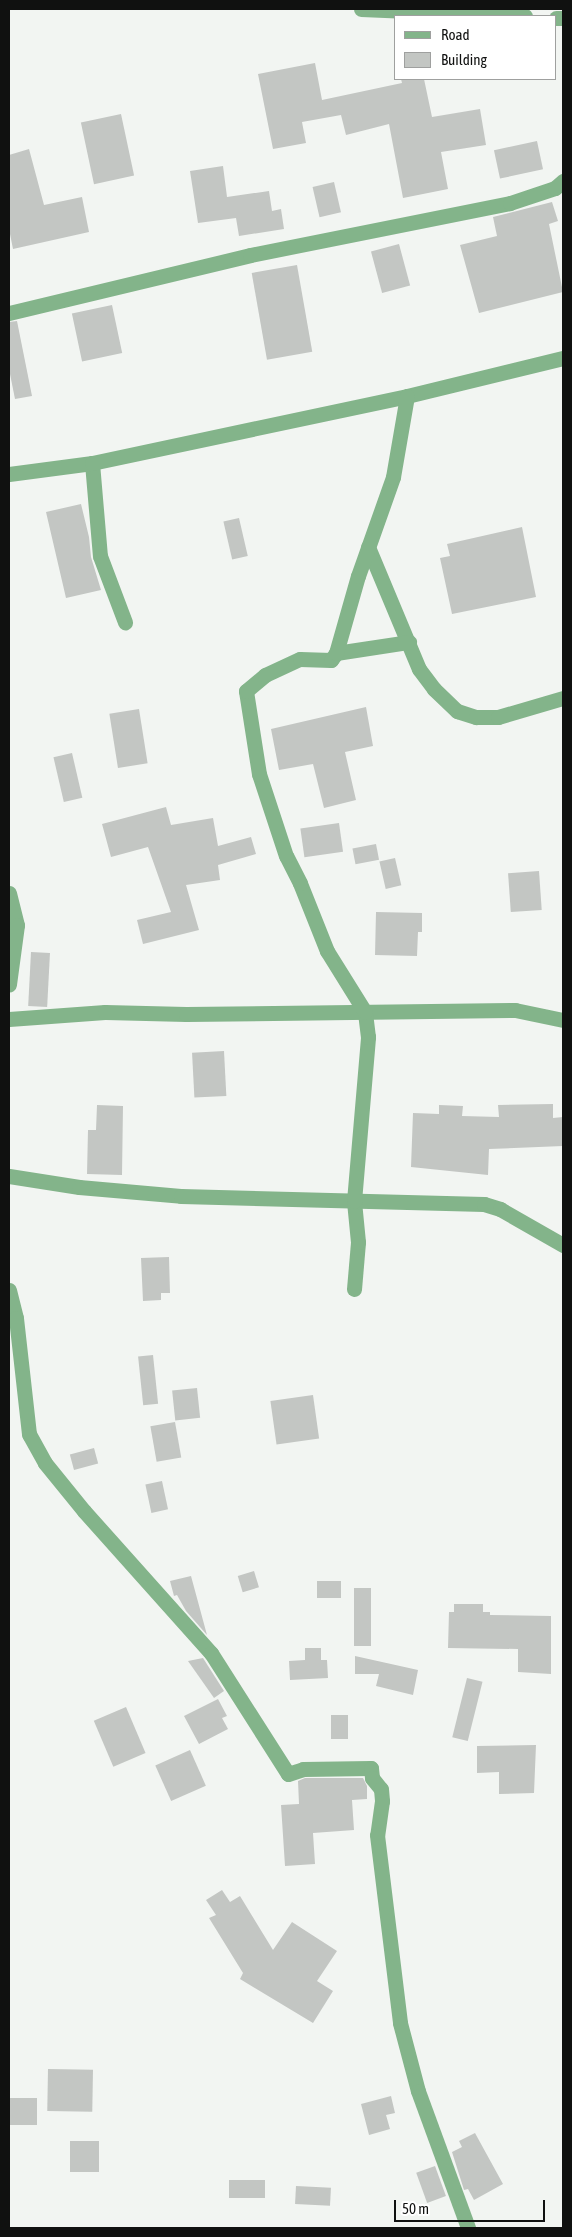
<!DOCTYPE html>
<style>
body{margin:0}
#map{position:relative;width:572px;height:2237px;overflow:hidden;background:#f2f5f2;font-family:"Asap Condensed",sans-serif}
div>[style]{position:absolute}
.building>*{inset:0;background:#c3c6c3;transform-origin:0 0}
.street>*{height:15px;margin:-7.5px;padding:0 7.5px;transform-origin:7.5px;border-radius:7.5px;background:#83b48a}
span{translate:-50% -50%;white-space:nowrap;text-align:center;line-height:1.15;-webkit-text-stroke:5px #fff;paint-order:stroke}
.frame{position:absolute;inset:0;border:10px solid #101110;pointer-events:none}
.legend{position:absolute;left:394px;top:15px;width:162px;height:65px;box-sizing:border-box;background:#fff;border:1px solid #9fa09f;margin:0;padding:6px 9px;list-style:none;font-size:15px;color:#101110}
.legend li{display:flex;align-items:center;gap:10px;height:25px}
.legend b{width:25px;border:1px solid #9fa09f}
.scale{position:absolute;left:394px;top:2200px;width:151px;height:22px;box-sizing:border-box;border:2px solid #101110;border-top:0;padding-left:6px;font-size:15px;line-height:18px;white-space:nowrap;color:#101110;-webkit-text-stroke:4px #fff;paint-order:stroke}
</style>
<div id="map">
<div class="building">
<i style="clip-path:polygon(315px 63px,322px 100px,402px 83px,401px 79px,424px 79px,432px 117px,480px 109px,486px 145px,441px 152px,448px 189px,403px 198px,389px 124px,346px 135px,341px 115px,302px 122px,306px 143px,273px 149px,258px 74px)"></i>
<i style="left:121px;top:114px;width:63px;height:41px;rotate:78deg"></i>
<i style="left:537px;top:141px;width:29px;height:44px;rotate:78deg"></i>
<i style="clip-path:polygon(29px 149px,44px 205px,82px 197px,89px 232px,13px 249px,9px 229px,9px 155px)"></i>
<i style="clip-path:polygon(223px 166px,227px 197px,269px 191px,272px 211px,281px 209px,284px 229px,239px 236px,236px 218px,198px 223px,190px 171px)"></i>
<i style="left:334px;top:182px;width:31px;height:22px;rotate:77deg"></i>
<i style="clip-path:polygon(552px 202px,558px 221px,549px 224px,563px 292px,479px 313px,460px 245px,497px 236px,493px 217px)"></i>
<i style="left:399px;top:244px;width:43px;height:29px;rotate:75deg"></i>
<i style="left:297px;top:265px;width:88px;height:46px;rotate:80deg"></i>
<i style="left:112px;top:305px;width:49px;height:41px;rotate:78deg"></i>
<i style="clip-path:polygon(17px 321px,32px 396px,15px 399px,9px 369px,9px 322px)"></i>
<i style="clip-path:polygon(81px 504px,89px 537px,91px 557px,101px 590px,66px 598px,46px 512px)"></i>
<i style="left:239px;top:518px;width:39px;height:16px;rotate:77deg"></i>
<i style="clip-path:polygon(522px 527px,536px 597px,452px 614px,440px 558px,450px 556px,447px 544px)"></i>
<i style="clip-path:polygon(366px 707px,373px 746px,345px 752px,356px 800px,324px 808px,313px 764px,279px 770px,271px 729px)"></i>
<i style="left:139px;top:709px;width:55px;height:30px;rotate:81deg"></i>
<i style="left:72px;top:753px;width:46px;height:19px;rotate:77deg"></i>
<i style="clip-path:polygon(166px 807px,171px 825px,213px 818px,218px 846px,251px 837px,256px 854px,218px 865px,220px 880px,186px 885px,199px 930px,143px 944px,137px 920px,171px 912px,148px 847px,111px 857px,102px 824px)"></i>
<i style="left:339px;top:823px;width:29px;height:39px;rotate:82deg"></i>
<i style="left:376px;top:844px;width:16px;height:24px;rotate:79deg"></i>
<i style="left:395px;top:858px;width:28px;height:16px;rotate:77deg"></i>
<i style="left:539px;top:871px;width:39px;height:31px;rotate:86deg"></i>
<i style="clip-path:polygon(376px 912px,422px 913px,422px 932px,418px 932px,417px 956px,375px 955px)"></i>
<i style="left:31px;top:952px;width:19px;height:54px;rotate:3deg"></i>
<i style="left:224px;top:1051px;width:45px;height:32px;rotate:87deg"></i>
<i style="clip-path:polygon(553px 1104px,553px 1118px,563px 1117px,563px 1146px,489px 1149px,488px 1175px,411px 1167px,413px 1113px,439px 1114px,439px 1105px,463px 1106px,462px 1116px,499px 1117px,498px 1105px)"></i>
<i style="clip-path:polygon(97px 1105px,123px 1106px,122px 1175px,87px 1174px,88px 1130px,96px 1130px)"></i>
<i style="clip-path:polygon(169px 1257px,170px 1293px,161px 1293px,161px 1300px,143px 1301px,141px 1258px)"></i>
<i style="left:153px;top:1355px;width:49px;height:15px;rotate:84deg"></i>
<i style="left:197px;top:1388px;width:30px;height:25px;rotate:84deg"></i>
<i style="left:313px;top:1395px;width:44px;height:43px;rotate:82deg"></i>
<i style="left:175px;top:1422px;width:36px;height:25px;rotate:80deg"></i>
<i style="left:94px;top:1448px;width:16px;height:25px;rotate:75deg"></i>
<i style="left:162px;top:1481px;width:29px;height:17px;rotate:78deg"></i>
<i style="left:254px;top:1571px;width:17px;height:17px;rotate:73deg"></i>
<i style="clip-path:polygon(191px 1576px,207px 1635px,186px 1611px,177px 1595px,174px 1596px,170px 1581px)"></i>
<i style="left:317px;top:1581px;width:24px;height:17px"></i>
<i style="left:354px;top:1588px;width:17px;height:58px"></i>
<i style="clip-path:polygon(454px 1604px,483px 1604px,483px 1612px,490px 1612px,490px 1615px,551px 1616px,551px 1674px,518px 1672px,518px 1649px,448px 1648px,449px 1612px,454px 1612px)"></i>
<i style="clip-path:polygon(305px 1648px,321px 1648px,321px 1660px,327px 1660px,328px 1678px,290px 1680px,289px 1661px,305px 1660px)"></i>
<i style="clip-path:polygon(355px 1656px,418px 1670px,413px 1695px,376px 1686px,379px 1674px,355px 1674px)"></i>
<i style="clip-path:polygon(203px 1658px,224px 1691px,214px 1698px,188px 1661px)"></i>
<i style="left:467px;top:1678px;width:16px;height:61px;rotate:14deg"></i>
<i style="clip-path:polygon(218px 1699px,227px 1716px,222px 1718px,228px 1729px,199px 1744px,184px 1716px)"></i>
<i style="left:126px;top:1707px;width:50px;height:35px;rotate:67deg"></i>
<i style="left:331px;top:1715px;width:17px;height:24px"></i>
<i style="clip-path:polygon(536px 1745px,534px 1793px,499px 1794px,499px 1772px,477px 1773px,477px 1746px)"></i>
<i style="left:190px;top:1750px;width:39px;height:38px;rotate:66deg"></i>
<i style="clip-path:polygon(305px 1778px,363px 1778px,367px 1786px,367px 1799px,352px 1800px,354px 1830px,313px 1833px,315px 1864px,285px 1866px,281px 1805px,299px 1804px,298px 1781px)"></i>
<i style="clip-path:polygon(222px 1890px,230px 1902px,240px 1896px,273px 1950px,292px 1922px,337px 1951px,317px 1981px,333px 1991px,313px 2023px,240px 1979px,243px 1973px,209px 1918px,216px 1915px,206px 1900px)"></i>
<i style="left:48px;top:2069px;width:45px;height:42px;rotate:1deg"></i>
<i style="clip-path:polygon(391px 2096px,395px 2113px,386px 2115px,390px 2129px,369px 2135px,361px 2104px)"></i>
<i style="left:37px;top:2098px;width:27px;height:28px;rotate:90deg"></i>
<i style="clip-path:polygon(475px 2133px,503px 2184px,474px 2200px,468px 2189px,464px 2190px,452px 2152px,462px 2147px,459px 2141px)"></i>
<i style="left:70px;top:2141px;width:29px;height:31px"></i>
<i style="left:435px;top:2166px;width:32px;height:20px;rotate:70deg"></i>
<i style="left:229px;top:2180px;width:36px;height:18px"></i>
<i style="left:296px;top:2186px;width:35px;height:18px;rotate:3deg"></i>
</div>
<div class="street">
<i style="left:361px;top:9px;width:164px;rotate:2.4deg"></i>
<i style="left:556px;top:18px;width:7px"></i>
<i style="left:9px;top:313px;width:248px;rotate:-13.5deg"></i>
<i style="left:250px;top:255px;width:265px;rotate:-11.3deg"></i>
<i style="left:510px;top:203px;width:47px;rotate:-18.4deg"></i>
<i style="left:555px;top:188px;width:11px;rotate:-41deg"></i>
<i style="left:92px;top:463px;width:93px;rotate:85.1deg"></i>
<i style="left:100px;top:556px;width:71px;rotate:69.3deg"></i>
<i style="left:9px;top:474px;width:84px;rotate:-7.5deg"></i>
<i style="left:92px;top:463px;width:322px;rotate:-12deg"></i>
<i style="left:407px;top:396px;width:161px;rotate:-13.7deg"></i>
<i style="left:368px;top:547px;width:132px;rotate:67.3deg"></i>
<i style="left:419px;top:669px;width:25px;rotate:53deg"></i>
<i style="left:434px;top:689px;width:32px;rotate:44deg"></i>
<i style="left:457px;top:711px;width:20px;rotate:18deg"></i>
<i style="left:476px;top:717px;width:22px"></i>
<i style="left:498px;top:717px;width:68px;rotate:-16.3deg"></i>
<i style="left:336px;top:653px;width:74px;rotate:-8.6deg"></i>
<i style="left:9px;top:893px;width:33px;rotate:76deg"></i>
<i style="left:17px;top:925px;width:60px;rotate:97.7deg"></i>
<i style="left:9px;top:1019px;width:96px;rotate:-4.2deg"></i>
<i style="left:105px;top:1012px;width:81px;rotate:1.4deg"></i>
<i style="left:186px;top:1014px;width:329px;rotate:-0.7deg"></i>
<i style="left:515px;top:1010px;width:49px;rotate:11.8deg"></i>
<i style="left:9px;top:1176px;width:71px;rotate:8.9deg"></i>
<i style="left:79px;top:1187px;width:102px;rotate:5deg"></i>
<i style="left:181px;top:1196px;width:303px;rotate:1.5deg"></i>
<i style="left:484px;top:1204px;width:17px;rotate:17deg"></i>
<i style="left:500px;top:1209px;width:73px;rotate:29.7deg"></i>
<i style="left:354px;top:1289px;width:47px;rotate:-85.1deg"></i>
<i style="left:358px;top:1242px;width:41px;rotate:-95.6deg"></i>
<i style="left:354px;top:1201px;width:165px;rotate:-85.1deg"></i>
<i style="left:368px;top:1037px;width:25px;rotate:-97deg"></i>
<i style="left:365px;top:1012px;width:72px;rotate:-121.9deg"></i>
<i style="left:327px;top:951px;width:73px;rotate:-111.7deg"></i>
<i style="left:300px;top:883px;width:30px;rotate:-117deg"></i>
<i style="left:286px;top:856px;width:86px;rotate:-108.2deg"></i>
<i style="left:259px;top:774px;width:84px;rotate:-98.9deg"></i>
<i style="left:246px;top:691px;width:25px;rotate:-40deg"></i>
<i style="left:265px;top:675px;width:38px;rotate:-25deg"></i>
<i style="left:300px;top:659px;width:31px;rotate:2deg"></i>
<i style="left:331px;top:660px;width:9px;rotate:-54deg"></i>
<i style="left:336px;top:653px;width:80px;rotate:-74.1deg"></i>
<i style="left:358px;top:576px;width:105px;rotate:-70.5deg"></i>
<i style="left:393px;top:477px;width:82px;rotate:-80.2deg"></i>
<i style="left:9px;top:1290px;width:29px;rotate:76deg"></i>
<i style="left:16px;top:1318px;width:117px;rotate:83.6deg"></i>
<i style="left:29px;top:1434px;width:33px;rotate:61deg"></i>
<i style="left:45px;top:1463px;width:62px;rotate:50.9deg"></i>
<i style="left:84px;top:1511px;width:191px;rotate:48.2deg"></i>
<i style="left:211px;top:1653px;width:143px;rotate:57.5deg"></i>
<i style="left:288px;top:1774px;width:16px;rotate:-18deg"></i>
<i style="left:303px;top:1769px;width:68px;rotate:-0.8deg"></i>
<i style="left:371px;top:1768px;width:10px;rotate:84deg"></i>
<i style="left:372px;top:1778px;width:14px;rotate:51deg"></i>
<i style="left:381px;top:1789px;width:12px;rotate:85deg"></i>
<i style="left:382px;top:1801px;width:34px;rotate:98deg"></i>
<i style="left:377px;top:1835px;width:189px;rotate:83deg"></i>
<i style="left:400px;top:2023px;width:70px;rotate:75.2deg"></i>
<i style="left:418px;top:2091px;width:146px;rotate:69.9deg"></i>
</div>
<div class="frame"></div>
<ul class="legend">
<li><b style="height:6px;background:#83b48a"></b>Road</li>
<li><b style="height:14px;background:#c3c6c3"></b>Building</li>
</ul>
<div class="scale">50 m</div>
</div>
